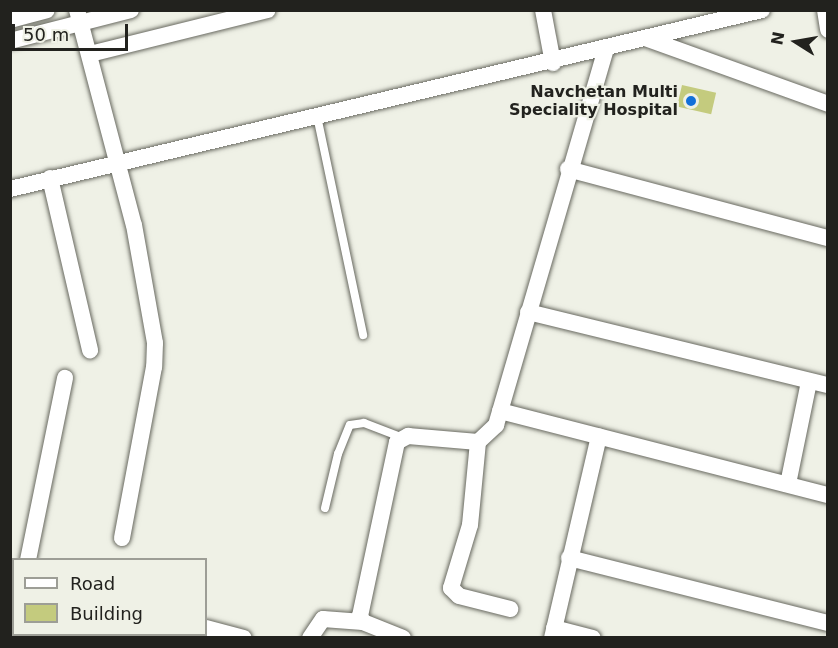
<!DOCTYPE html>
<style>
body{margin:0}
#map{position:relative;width:838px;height:648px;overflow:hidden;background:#eff1e6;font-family:"DejaVu Sans",sans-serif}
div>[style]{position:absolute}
.building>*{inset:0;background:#c4cb7e;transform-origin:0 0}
.roads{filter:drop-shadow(0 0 2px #686960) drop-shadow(0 0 2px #686960)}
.service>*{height:8px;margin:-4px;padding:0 4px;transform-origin:4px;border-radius:4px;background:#fff}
.minor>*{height:16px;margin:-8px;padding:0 8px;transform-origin:8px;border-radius:8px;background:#fff}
.dots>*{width:16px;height:16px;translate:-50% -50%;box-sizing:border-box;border:3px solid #eff1e6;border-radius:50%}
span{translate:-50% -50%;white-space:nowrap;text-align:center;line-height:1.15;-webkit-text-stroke:4.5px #eff1e6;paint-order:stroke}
.poi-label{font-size:16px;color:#22221e;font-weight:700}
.right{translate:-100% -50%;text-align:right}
.frame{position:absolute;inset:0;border:12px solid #22221e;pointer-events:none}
.legend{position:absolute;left:12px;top:558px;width:195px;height:78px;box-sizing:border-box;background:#eff1e6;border:2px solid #9d9e96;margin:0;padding:8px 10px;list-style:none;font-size:18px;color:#22221e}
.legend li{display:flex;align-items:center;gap:12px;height:30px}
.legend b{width:30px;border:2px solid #9d9e96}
.north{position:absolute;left:766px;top:12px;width:60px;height:60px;-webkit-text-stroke:4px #eff1e6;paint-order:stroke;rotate:281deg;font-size:16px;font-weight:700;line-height:24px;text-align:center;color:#22221e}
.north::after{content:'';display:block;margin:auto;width:21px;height:27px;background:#22221e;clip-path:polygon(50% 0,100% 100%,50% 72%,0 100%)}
.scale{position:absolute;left:12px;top:24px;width:116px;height:27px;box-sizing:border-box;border:3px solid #22221e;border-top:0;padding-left:8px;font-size:18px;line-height:21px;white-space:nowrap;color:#22221e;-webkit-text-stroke:4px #eff1e6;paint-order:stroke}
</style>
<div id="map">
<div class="building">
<i style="left:682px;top:85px;width:35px;height:22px;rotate:13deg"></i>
</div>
<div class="roads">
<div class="service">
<i style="left:317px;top:116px;width:224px;rotate:78.1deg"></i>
<i style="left:325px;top:508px;width:56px;rotate:-76.5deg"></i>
<i style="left:338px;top:454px;width:31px;rotate:-68deg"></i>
<i style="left:350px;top:425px;width:14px;rotate:-8deg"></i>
<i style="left:364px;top:423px;width:40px;rotate:21deg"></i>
</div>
<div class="minor">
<i style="left:77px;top:10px;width:222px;rotate:75.2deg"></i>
<i style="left:134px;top:225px;width:120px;rotate:79.9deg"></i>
<i style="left:155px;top:343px;width:24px;rotate:92deg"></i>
<i style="left:154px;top:367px;width:174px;rotate:100.6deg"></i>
<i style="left:543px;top:10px;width:54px;rotate:79.3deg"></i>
<i style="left:825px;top:10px;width:20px;rotate:81deg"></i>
<i style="left:10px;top:20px;width:38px;rotate:-15deg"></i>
<i style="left:645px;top:38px;width:195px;rotate:19.8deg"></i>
<i style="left:10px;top:41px;width:125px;rotate:-14.4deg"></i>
<i style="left:90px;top:54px;width:183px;rotate:-13.9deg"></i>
<i style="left:568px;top:169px;width:269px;rotate:14.9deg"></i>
<i style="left:50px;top:178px;width:177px;rotate:76.9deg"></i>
<i style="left:10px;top:189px;width:773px;rotate:-13.39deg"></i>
<i style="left:528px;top:312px;width:309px;rotate:13.7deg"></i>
<i style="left:500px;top:411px;width:339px;rotate:14.4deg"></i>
<i style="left:478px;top:442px;width:83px;rotate:95.5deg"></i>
<i style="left:470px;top:525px;width:66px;rotate:106.8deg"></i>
<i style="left:451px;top:588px;width:11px;rotate:45deg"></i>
<i style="left:459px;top:596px;width:53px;rotate:14.3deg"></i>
<i style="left:788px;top:484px;width:104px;rotate:-78.4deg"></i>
<i style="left:569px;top:558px;width:267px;rotate:14.1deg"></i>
<i style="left:28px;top:560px;width:186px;rotate:-78.5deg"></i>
<i style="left:10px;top:587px;width:4px"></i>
<i style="left:363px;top:622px;width:7px;rotate:-117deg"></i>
<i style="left:360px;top:616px;width:178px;rotate:-78deg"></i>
<i style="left:397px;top:442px;width:13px;rotate:-29deg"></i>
<i style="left:408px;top:436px;width:70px;rotate:4.9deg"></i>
<i style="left:478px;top:442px;width:25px;rotate:-43deg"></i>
<i style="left:496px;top:425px;width:393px;rotate:-73.7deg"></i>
<i style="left:206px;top:628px;width:39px;rotate:15deg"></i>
<i style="left:554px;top:628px;width:40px;rotate:14.4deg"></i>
<i style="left:310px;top:638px;width:23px;rotate:-56deg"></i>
<i style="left:323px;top:619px;width:40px;rotate:4.3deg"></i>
<i style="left:363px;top:622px;width:43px;rotate:21.8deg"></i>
<i style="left:552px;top:638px;width:207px;rotate:-76.9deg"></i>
</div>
</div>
<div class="dots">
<i style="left:691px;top:101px;background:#1370d9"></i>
</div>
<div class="poi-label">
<span class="right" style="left:678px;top:101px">Navchetan Multi<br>Speciality Hospital</span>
</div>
<div class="frame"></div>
<ul class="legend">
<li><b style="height:8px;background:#fff"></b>Road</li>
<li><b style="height:16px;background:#c4cb7e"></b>Building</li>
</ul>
<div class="north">N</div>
<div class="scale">50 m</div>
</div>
